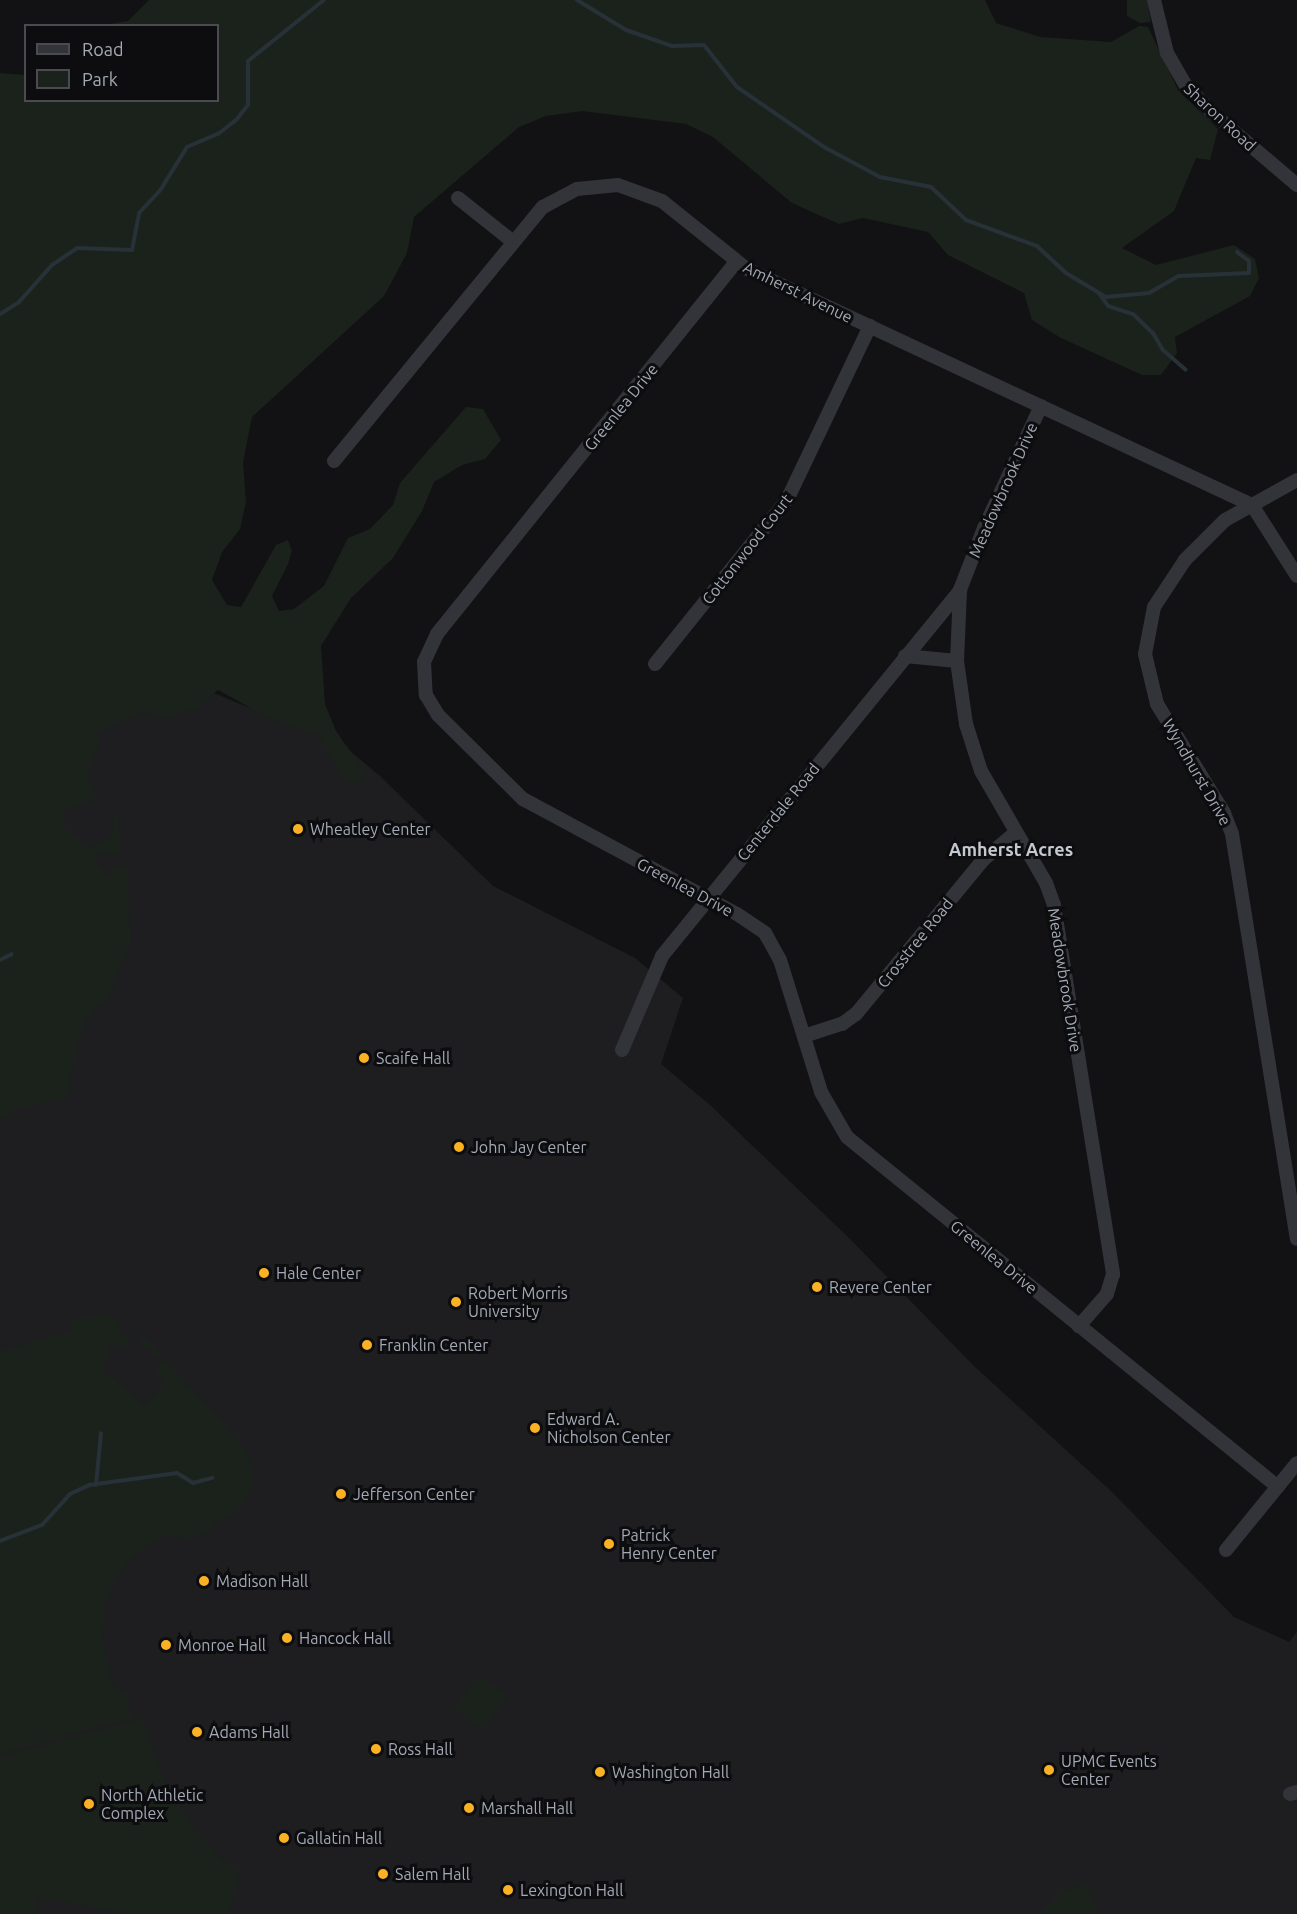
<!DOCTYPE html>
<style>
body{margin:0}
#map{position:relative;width:1297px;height:1914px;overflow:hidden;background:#121214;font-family:Ubuntu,sans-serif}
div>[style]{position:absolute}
.built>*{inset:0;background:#1e1e21}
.green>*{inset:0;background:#1a221b;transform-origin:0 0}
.stream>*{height:4px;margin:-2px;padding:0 2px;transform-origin:2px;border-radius:2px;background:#283138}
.minor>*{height:14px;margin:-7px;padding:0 7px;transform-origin:7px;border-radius:7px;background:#333439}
.dots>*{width:16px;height:16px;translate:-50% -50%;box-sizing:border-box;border:3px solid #0d0d0f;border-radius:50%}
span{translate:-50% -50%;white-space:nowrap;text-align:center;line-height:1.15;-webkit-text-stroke:6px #0d0d0f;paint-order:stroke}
.street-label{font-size:16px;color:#a3a9b5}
.poi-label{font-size:16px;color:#a3a9b5}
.left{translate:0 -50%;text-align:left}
.neighbourhood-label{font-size:18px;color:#c4c8d1;font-weight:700}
.legend{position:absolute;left:24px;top:24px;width:195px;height:78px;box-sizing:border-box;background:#0d0d0f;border:2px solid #494b51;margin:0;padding:8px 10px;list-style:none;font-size:18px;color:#a3a9b5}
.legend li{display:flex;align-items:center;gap:12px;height:30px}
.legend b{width:30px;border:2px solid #494b51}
</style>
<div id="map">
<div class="built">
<i style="clip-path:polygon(181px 679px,245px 706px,324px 729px,381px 777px,493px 886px,635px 958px,683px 998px,661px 1064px,710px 1105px,849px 1238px,975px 1367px,1111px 1491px,1234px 1617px,1289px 1642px,1297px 1632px,1297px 1914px,0 1914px,0 815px,35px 747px)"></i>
</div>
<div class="green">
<i style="clip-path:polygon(149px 0,985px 0,996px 23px,1040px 37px,1111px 42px,1139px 26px,1148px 27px,1178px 90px,1218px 129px,1210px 160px,1196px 158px,1174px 211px,1122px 248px,1156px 265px,1234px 245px,1255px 259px,1259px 278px,1250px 296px,1175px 337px,1177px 353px,1161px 375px,1142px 375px,1061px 338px,1032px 320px,1024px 293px,948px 255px,928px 232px,863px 218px,839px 224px,792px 203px,713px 137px,686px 124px,583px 111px,546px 116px,519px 127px,414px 217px,407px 253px,384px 296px,252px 417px,243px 462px,246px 502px,240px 529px,222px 552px,212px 580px,227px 605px,241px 607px,276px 545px,288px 540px,292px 551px,288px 564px,272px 596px,279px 611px,294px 609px,324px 586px,348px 538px,370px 529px,393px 505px,400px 483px,466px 407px,483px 409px,501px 440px,485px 459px,462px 465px,434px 482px,422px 511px,393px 558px,351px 598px,321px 646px,325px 704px,336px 731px,366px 774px,355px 785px,341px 774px,318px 735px,271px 719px,218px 690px,194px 709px,165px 719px,145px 712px,94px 734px,99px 736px,100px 742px,89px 768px,89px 780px,97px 795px,89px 803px,68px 807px,63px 814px,63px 825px,89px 848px,110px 838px,116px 812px,119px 815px,121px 854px,99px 852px,95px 860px,108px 876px,117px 865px,127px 870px,131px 943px,106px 1002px,94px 1008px,80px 1033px,67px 1097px,18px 1109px,0 1119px,0 73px,25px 75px,26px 100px,218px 100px,218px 26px,104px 25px,128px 21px)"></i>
<i style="clip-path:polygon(1127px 0,1147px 0,1151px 22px,1140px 23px,1127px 16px)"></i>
<i style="clip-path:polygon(99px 1314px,120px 1322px,118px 1330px,129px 1339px,134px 1352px,126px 1344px,121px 1349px,111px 1344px,103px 1370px,145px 1405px,166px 1381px,155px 1370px,163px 1362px,143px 1344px,139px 1333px,143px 1335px,234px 1435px,251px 1462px,253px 1484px,241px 1509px,213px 1525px,214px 1528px,188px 1540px,173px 1535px,156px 1540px,133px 1556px,115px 1579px,105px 1605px,102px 1638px,113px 1684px,127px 1694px,132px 1717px,0 1754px,0 1351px,72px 1331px,72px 1321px)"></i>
<i style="left:479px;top:1675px;width:36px;height:42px;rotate:37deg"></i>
<i style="clip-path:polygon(143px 1718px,163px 1778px,194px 1829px,221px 1859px,240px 1872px,229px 1914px,127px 1914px,37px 1897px,35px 1914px,0 1914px,0 1758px)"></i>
<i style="clip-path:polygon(1086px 1882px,1099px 1914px,1037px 1914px,1063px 1891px)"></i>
</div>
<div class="stream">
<i style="left:577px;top:0;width:57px;rotate:31.5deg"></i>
<i style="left:626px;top:30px;width:49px;rotate:19.2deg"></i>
<i style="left:672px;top:46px;width:32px;rotate:-2deg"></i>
<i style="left:704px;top:45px;width:53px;rotate:51.8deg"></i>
<i style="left:737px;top:87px;width:106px;rotate:34.6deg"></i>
<i style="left:824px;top:147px;width:64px;rotate:28.2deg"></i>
<i style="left:880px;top:177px;width:52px;rotate:11.1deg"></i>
<i style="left:931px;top:187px;width:48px;rotate:43.3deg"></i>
<i style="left:966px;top:220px;width:76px;rotate:20.1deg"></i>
<i style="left:1037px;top:246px;width:40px;rotate:43deg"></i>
<i style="left:1066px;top:273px;width:47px;rotate:31deg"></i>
<i style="left:1106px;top:297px;width:43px;rotate:-5.3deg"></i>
<i style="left:1149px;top:293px;width:34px;rotate:-30deg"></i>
<i style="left:1179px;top:276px;width:70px;rotate:-2.5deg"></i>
<i style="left:1249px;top:273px;width:12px;rotate:-90deg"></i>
<i style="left:1249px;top:261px;width:15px;rotate:-143deg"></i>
<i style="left:1099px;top:293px;width:16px;rotate:55deg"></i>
<i style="left:1108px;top:306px;width:26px;rotate:18deg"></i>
<i style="left:1133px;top:314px;width:28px;rotate:44deg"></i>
<i style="left:1153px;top:333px;width:20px;rotate:60deg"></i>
<i style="left:1163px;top:350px;width:30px;rotate:41deg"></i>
<i style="left:0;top:314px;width:22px;rotate:-32deg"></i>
<i style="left:19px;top:302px;width:50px;rotate:-48.3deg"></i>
<i style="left:52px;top:265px;width:30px;rotate:-34deg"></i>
<i style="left:77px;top:248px;width:55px;rotate:2.1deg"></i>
<i style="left:132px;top:250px;width:38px;rotate:-79deg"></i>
<i style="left:139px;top:213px;width:33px;rotate:-47deg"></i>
<i style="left:161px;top:189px;width:49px;rotate:-58.2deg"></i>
<i style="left:187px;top:147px;width:34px;rotate:-23deg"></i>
<i style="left:218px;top:134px;width:24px;rotate:-38deg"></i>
<i style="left:237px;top:119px;width:18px;rotate:-52deg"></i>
<i style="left:248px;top:105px;width:44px;rotate:-90deg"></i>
<i style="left:248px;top:61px;width:97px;rotate:-38.8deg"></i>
<i style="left:0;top:960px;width:13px;rotate:-27deg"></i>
<i style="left:96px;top:1485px;width:52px;rotate:-84.5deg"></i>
<i style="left:0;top:1541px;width:45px;rotate:-20.9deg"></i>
<i style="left:42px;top:1525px;width:42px;rotate:-47.9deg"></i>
<i style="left:70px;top:1494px;width:21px;rotate:-25deg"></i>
<i style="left:89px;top:1485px;width:89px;rotate:-7.8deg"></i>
<i style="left:177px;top:1473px;width:19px;rotate:32deg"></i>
<i style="left:193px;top:1483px;width:20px;rotate:-15deg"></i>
</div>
<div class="minor">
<i style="left:1154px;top:0;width:55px;rotate:76.2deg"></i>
<i style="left:1167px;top:53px;width:36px;rotate:60deg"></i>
<i style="left:1185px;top:84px;width:37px;rotate:47deg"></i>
<i style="left:1210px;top:111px;width:114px;rotate:40.4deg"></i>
<i style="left:458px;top:198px;width:69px;rotate:38.5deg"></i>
<i style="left:736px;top:262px;width:477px;rotate:128.8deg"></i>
<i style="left:437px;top:634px;width:31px;rotate:115deg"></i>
<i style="left:424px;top:662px;width:33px;rotate:87deg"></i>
<i style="left:426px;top:695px;width:23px;rotate:59deg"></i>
<i style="left:438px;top:715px;width:120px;rotate:44.7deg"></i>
<i style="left:523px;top:799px;width:243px;rotate:28.3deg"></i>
<i style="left:737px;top:914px;width:34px;rotate:34deg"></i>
<i style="left:765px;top:933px;width:31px;rotate:61deg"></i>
<i style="left:780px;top:960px;width:138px;rotate:72.7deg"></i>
<i style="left:821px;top:1092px;width:52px;rotate:60deg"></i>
<i style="left:847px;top:1137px;width:555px;rotate:39.08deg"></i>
<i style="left:1041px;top:406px;width:135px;rotate:115deg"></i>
<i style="left:984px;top:528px;width:66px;rotate:111.2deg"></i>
<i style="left:960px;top:590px;width:71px;rotate:92.4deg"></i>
<i style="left:957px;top:661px;width:64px;rotate:81.9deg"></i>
<i style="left:966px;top:724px;width:49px;rotate:72.3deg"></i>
<i style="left:981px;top:771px;width:129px;rotate:59.9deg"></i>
<i style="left:1046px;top:883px;width:23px;rotate:70deg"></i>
<i style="left:1054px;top:905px;width:374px;rotate:80.9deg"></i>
<i style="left:1113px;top:1274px;width:21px;rotate:107deg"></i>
<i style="left:1107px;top:1294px;width:43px;rotate:131.2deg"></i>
<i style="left:334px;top:461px;width:329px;rotate:-50.6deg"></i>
<i style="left:543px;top:207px;width:38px;rotate:-28deg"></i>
<i style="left:577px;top:189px;width:41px;rotate:-5.6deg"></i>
<i style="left:618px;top:185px;width:47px;rotate:20deg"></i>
<i style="left:662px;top:201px;width:109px;rotate:38.7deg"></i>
<i style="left:747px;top:269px;width:557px;rotate:25.05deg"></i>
<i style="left:1252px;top:505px;width:84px;rotate:57.6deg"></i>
<i style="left:1297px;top:480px;width:82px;rotate:150.9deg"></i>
<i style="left:1225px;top:520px;width:57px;rotate:135deg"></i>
<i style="left:1185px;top:560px;width:56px;rotate:123.4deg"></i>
<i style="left:1154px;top:607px;width:48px;rotate:100.8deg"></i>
<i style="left:1145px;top:654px;width:51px;rotate:76.5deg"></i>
<i style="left:1157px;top:704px;width:128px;rotate:58.4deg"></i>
<i style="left:1224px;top:813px;width:22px;rotate:69deg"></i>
<i style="left:1232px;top:834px;width:410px;rotate:80.9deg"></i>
<i style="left:905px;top:656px;width:52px;rotate:5.5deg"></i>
<i style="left:655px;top:664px;width:211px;rotate:-51.2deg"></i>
<i style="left:787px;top:500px;width:193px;rotate:-64.5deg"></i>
<i style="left:804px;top:1036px;width:40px;rotate:-18deg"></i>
<i style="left:842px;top:1024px;width:17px;rotate:-36deg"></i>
<i style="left:856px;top:1014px;width:200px;rotate:-50.5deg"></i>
<i style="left:983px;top:860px;width:42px;rotate:-40.2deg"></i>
<i style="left:622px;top:1050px;width:102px;rotate:-66.9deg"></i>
<i style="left:662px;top:956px;width:472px;rotate:-50.8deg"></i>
<i style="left:1226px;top:1550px;width:112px;rotate:-50.8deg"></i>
<i style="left:1290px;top:1794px;width:7px;rotate:-16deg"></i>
</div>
<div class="dots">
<i style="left:298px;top:829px;background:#fab224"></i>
<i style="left:364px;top:1058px;background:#fab224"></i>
<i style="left:459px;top:1147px;background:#fab224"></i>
<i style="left:264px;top:1273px;background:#fab224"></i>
<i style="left:817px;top:1287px;background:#fab224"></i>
<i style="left:456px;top:1302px;background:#fab224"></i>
<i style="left:367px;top:1345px;background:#fab224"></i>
<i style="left:535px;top:1428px;background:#fab224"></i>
<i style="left:341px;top:1494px;background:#fab224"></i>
<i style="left:609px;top:1544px;background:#fab224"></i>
<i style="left:204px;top:1581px;background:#fab224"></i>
<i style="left:287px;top:1638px;background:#fab224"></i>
<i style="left:166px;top:1645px;background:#fab224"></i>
<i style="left:197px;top:1732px;background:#fab224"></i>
<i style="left:376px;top:1749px;background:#fab224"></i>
<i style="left:1049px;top:1770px;background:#fab224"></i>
<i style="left:600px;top:1772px;background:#fab224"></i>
<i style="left:89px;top:1804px;background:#fab224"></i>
<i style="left:469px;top:1808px;background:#fab224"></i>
<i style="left:284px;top:1838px;background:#fab224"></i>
<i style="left:383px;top:1874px;background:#fab224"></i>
<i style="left:508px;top:1890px;background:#fab224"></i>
</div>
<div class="street-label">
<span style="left:1220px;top:117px;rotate:43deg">Sharon Road</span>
<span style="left:798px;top:292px;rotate:26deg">Amherst Avenue</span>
<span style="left:621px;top:407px;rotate:-51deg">Greenlea Drive</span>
<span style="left:1003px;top:490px;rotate:-66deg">Meadowbrook Drive</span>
<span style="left:747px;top:549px;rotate:-52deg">Cottonwood Court</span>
<span style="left:1197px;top:772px;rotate:60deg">Wyndhurst Drive</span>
<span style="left:778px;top:812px;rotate:-51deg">Centerdale Road</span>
<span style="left:685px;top:887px;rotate:28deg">Greenlea Drive</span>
<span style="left:915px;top:943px;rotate:-51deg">Crosstree Road</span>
<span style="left:1065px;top:980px;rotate:81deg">Meadowbrook Drive</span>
<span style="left:994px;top:1257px;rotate:39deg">Greenlea Drive</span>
</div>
<div class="poi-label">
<span class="left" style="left:310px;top:829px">Wheatley Center</span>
<span class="left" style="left:376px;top:1058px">Scaife Hall</span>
<span class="left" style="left:471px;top:1147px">John Jay Center</span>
<span class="left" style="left:276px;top:1273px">Hale Center</span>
<span class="left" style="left:829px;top:1287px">Revere Center</span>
<span class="left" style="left:468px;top:1302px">Robert Morris<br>University</span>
<span class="left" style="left:379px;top:1345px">Franklin Center</span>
<span class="left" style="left:547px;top:1428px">Edward A.<br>Nicholson Center</span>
<span class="left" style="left:353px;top:1494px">Jefferson Center</span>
<span class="left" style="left:621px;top:1544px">Patrick<br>Henry Center</span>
<span class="left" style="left:216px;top:1581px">Madison Hall</span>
<span class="left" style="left:299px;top:1638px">Hancock Hall</span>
<span class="left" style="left:178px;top:1645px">Monroe Hall</span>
<span class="left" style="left:209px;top:1732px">Adams Hall</span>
<span class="left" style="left:388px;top:1749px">Ross Hall</span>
<span class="left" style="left:1061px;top:1770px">UPMC Events<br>Center</span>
<span class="left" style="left:612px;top:1772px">Washington Hall</span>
<span class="left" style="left:101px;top:1804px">North Athletic<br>Complex</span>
<span class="left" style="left:481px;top:1808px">Marshall Hall</span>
<span class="left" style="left:296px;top:1838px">Gallatin Hall</span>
<span class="left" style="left:395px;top:1874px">Salem Hall</span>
<span class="left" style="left:520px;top:1890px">Lexington Hall</span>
</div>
<div class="neighbourhood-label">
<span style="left:1011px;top:849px">Amherst Acres</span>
</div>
<ul class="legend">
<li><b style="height:8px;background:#333439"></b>Road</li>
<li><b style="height:16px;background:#1a221b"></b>Park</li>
</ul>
</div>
